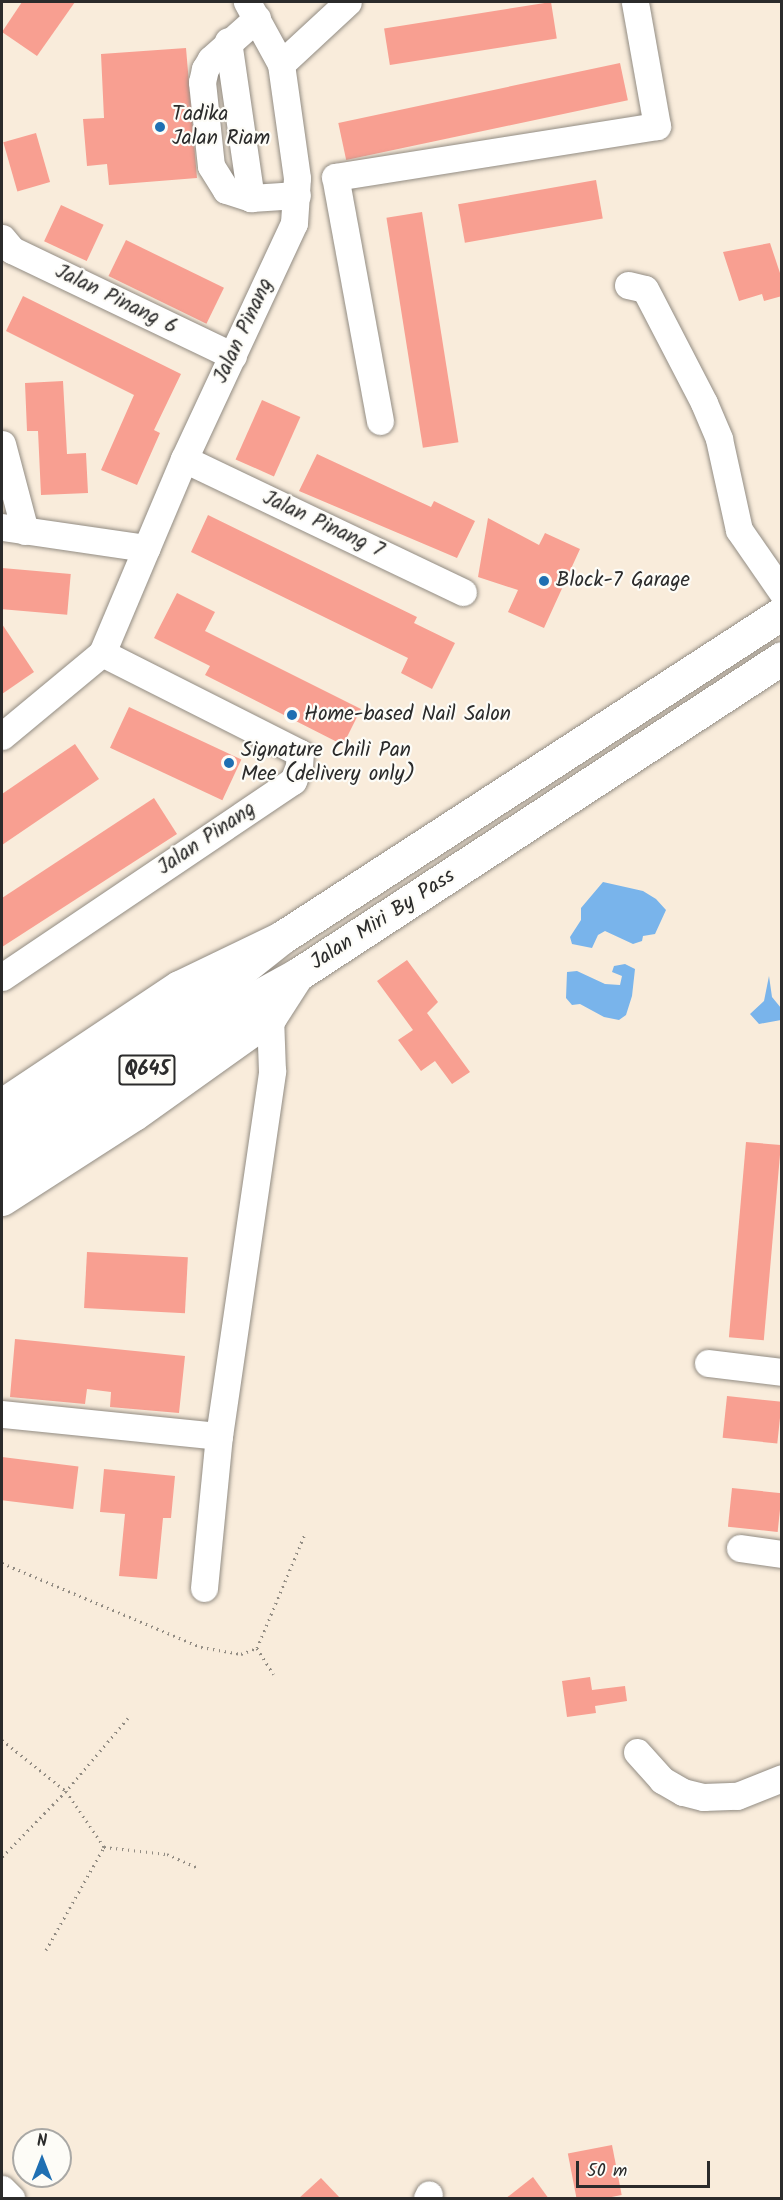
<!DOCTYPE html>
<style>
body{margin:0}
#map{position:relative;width:783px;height:2200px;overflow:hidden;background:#f9ecdb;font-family:Kalam,sans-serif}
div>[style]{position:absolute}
.water>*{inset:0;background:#79b4eb}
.building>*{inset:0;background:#f89f91;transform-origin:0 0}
.path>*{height:3px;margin-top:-1.5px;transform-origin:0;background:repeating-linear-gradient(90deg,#928c83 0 1.5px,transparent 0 6px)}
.roads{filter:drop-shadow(0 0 2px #928c83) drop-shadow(0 0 2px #928c83)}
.minor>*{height:27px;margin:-13.5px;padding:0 13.5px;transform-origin:13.5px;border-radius:13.5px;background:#fff}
.major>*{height:33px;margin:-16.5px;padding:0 16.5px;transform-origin:16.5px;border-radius:16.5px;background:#fff}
.highway>*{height:33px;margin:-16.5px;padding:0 16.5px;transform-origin:16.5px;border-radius:16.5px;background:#fff}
.dots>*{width:16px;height:16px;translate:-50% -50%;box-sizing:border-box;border:3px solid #fdfcf7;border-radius:50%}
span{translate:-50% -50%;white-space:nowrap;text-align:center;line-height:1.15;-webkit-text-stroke:4.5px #fdfcf7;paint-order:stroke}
.shield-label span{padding:2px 4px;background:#fdfcf7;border:2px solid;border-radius:4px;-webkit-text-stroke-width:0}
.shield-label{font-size:20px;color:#2b2b2b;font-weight:700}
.poi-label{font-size:21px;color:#2b2b2b}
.left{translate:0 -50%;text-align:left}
.street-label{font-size:21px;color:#2b2b2b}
.frame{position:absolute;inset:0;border:3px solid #2b2b2b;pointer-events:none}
.north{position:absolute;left:12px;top:2128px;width:60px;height:60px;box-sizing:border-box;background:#fdfcf7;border:2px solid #a9a8a5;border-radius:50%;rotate:0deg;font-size:16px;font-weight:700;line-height:24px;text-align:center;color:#2b2b2b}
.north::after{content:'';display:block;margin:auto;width:21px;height:27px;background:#1f6fb2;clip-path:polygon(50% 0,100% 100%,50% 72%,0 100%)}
.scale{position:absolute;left:576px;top:2161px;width:134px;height:27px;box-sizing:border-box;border:3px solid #2b2b2b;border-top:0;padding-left:8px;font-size:18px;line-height:21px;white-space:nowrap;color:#2b2b2b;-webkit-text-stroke:4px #fdfcf7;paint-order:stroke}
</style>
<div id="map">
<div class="water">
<i style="clip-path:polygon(603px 882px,643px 891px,656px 899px,666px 910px,655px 934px,643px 936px,642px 941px,633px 944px,605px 931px,598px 935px,592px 948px,572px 944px,570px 937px,581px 920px,581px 908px)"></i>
<i style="clip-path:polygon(625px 964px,635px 969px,632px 996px,626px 1015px,619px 1020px,604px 1017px,580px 1004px,572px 1005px,566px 998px,567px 972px,577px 971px,605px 984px,620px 985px,622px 976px,612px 972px,614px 966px)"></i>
<i style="clip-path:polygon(769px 976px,772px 997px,781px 1008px,781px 1020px,759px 1024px,750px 1014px,764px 1001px)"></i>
</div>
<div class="building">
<i style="clip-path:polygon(22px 2px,75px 2px,37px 56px,2px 32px)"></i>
<i style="left:551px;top:2px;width:37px;height:169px;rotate:81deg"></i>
<i style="clip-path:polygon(186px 48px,197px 178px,109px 185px,107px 164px,87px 166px,83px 119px,104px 118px,101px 54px)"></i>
<i style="left:620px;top:63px;width:38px;height:288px;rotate:78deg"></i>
<i style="left:36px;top:133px;width:51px;height:34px;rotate:74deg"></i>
<i style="left:596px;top:180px;width:39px;height:140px;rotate:80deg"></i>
<i style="left:61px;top:205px;width:47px;height:40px;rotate:25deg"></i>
<i style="left:422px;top:212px;width:233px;height:36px;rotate:81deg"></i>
<i style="left:126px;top:240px;width:109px;height:40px;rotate:26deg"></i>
<i style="clip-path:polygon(770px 243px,782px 279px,782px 296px,764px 301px,762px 294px,739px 301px,723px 252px)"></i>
<i style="clip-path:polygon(23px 296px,181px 374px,154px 430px,160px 433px,137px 485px,101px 470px,134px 395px,6px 331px)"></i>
<i style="clip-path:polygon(63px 381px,67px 454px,86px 453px,88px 493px,41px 495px,38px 431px,27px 431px,25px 383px)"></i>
<i style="left:262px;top:400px;width:42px;height:65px;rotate:24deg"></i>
<i style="clip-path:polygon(317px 454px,431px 507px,434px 501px,475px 521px,457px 558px,299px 491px)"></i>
<i style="clip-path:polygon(208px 515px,417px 617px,414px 623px,455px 643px,432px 689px,401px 673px,408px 658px,191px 552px)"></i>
<i style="clip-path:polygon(488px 518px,539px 545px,545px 533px,580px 549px,544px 628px,508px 612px,518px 590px,478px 577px)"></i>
<i style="left:2px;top:568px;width:69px;height:41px;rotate:5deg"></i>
<i style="clip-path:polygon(177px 593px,215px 612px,205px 631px,361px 709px,343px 745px,205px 675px,210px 666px,154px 638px)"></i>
<i style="clip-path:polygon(2px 624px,34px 672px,2px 694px)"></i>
<i style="left:129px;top:707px;width:124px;height:45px;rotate:25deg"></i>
<i style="clip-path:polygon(75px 744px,99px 779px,2px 845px,2px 794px)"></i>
<i style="clip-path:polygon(154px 798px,177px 834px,2px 947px,2px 898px)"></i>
<i style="clip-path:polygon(407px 960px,438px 1002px,427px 1013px,470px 1072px,452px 1084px,435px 1061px,421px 1071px,398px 1040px,413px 1030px,377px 981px)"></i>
<i style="left:746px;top:1142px;width:35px;height:196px;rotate:5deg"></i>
<i style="left:87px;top:1252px;width:101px;height:56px;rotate:3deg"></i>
<i style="clip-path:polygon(15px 1339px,185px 1356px,179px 1413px,110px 1407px,111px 1392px,87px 1389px,85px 1404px,10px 1397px)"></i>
<i style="left:727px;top:1396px;width:55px;height:42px;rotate:6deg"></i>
<i style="left:2px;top:1457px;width:77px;height:43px;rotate:7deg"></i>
<i style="clip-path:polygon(104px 1469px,175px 1476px,171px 1518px,163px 1518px,157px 1579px,119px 1576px,125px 1514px,100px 1512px)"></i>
<i style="left:732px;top:1488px;width:50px;height:39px;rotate:6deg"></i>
<i style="clip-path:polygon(590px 1677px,592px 1690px,625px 1686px,627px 1701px,595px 1706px,596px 1713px,567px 1717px,562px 1681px)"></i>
<i style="left:612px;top:2145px;width:51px;height:45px;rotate:79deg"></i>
<i style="clip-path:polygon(533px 2177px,549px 2199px,505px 2199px)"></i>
<i style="clip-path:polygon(321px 2178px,341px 2199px,298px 2199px)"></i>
</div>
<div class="path">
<i style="left:2px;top:1563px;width:216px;rotate:22.9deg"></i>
<i style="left:201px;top:1647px;width:41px;rotate:9.9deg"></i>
<i style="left:241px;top:1654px;width:17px;rotate:-21deg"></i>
<i style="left:257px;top:1648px;width:124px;rotate:-67.2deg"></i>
<i style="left:257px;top:1648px;width:31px;rotate:58deg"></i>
<i style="left:128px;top:1718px;width:96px;rotate:130.3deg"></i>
<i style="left:66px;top:1791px;width:68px;rotate:55.8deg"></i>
<i style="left:104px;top:1847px;width:63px;rotate:6.3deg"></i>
<i style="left:167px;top:1854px;width:34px;rotate:24deg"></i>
<i style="left:2px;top:1740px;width:82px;rotate:38.6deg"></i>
<i style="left:66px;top:1791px;width:92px;rotate:134.1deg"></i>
<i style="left:46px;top:1950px;width:118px;rotate:-60.6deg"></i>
</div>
<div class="roads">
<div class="minor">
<i style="left:257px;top:18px;width:62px;rotate:138.3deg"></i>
<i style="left:211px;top:59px;width:12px;rotate:121deg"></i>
<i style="left:205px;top:69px;width:13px;rotate:103deg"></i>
<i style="left:202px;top:82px;width:84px;rotate:83.9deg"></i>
<i style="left:211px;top:166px;width:28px;rotate:58deg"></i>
<i style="left:226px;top:190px;width:26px;rotate:18deg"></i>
<i style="left:251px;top:198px;width:46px;rotate:-3.7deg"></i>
<i style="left:228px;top:41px;width:159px;rotate:81.7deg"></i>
<i style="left:281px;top:64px;width:91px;rotate:-42.8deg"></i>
<i style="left:2px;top:238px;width:16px;rotate:50deg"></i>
<i style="left:12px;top:250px;width:245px;rotate:25.6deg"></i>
<i style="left:628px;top:285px;width:17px;rotate:13deg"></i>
<i style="left:645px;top:289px;width:128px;rotate:62.6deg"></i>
<i style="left:704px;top:403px;width:39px;rotate:67deg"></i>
<i style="left:719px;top:439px;width:93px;rotate:77.6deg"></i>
<i style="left:739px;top:530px;width:75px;rotate:55.3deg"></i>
<i style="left:380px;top:421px;width:248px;rotate:-100.4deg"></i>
<i style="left:335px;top:177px;width:326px;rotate:-9deg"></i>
<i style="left:657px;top:126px;width:126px;rotate:-100.1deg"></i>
<i style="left:2px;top:444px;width:90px;rotate:75.2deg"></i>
<i style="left:184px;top:459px;width:309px;rotate:25.5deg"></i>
<i style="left:2px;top:527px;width:146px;rotate:8.3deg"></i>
<i style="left:2px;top:736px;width:130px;rotate:-39.7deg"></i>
<i style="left:102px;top:653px;width:211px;rotate:-67.1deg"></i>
<i style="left:184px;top:459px;width:260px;rotate:-65deg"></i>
<i style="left:294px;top:223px;width:45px;rotate:-86.2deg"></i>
<i style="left:297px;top:178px;width:115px;rotate:-98deg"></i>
<i style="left:281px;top:64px;width:71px;rotate:-118.7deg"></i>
<i style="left:2px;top:977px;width:351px;rotate:-34deg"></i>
<i style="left:293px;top:781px;width:16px;rotate:-68deg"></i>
<i style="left:299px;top:766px;width:13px;rotate:-86deg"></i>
<i style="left:300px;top:753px;width:222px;rotate:-153.2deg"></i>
<i style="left:708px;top:1363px;width:75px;rotate:6.9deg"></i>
<i style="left:2px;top:1414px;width:218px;rotate:5.8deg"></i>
<i style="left:740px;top:1548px;width:42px;rotate:8.1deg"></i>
<i style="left:204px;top:1588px;width:153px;rotate:-84.4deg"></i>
<i style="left:219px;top:1436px;width:369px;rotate:-81.7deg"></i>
<i style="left:272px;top:1071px;width:54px;rotate:-92.1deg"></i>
<i style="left:637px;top:1752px;width:38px;rotate:48deg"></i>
<i style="left:662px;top:1780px;width:24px;rotate:30deg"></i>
<i style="left:683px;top:1792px;width:21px;rotate:14deg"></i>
<i style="left:703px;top:1797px;width:34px;rotate:-2deg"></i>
<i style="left:737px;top:1796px;width:48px;rotate:-21.8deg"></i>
<i style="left:2px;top:2189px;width:13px;rotate:45deg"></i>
<i style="left:427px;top:2198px;width:4px;rotate:-63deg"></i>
</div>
<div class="major">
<i style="left:2px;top:1105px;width:213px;rotate:-33.7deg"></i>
<i style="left:179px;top:987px;width:113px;rotate:-25.7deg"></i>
<i style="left:281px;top:938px;width:597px;rotate:-32.97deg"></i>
<i style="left:2px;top:1199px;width:157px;rotate:-32.8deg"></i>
<i style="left:134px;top:1114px;width:167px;rotate:-35.5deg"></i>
<i style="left:270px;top:1017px;width:50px;rotate:-57.3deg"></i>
<i style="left:297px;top:975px;width:579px;rotate:-33.17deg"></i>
</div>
<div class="highway">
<i style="left:2px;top:1141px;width:234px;rotate:-34.9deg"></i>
<i style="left:194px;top:1007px;width:111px;rotate:-38.4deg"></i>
<i style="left:2px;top:1172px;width:270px;rotate:-35.3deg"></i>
<i style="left:222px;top:1016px;width:85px;rotate:-28.7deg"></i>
</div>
</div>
<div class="dots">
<i style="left:160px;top:127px;background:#1f6fb2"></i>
<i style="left:544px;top:581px;background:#1f6fb2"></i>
<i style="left:292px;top:715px;background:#1f6fb2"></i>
<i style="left:229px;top:763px;background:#1f6fb2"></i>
</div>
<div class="shield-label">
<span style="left:147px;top:1070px">Q645</span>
</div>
<div class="poi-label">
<span class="left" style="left:172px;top:127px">Tadika<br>Jalan Riam</span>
<span class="left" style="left:556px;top:581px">Block-7 Garage</span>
<span class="left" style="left:304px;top:715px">Home-based Nail Salon</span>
<span class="left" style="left:241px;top:763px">Signature Chili Pan<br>Mee (delivery only)</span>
</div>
<div class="street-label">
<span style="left:116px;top:300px;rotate:26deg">Jalan Pinang 6</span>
<span style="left:244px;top:331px;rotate:-65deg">Jalan Pinang</span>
<span style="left:323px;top:525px;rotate:25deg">Jalan Pinang 7</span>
<span style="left:207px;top:839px;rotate:-34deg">Jalan Pinang</span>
<span style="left:383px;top:920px;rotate:-33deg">Jalan Miri By Pass</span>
</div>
<div class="frame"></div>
<div class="north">N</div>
<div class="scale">50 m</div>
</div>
